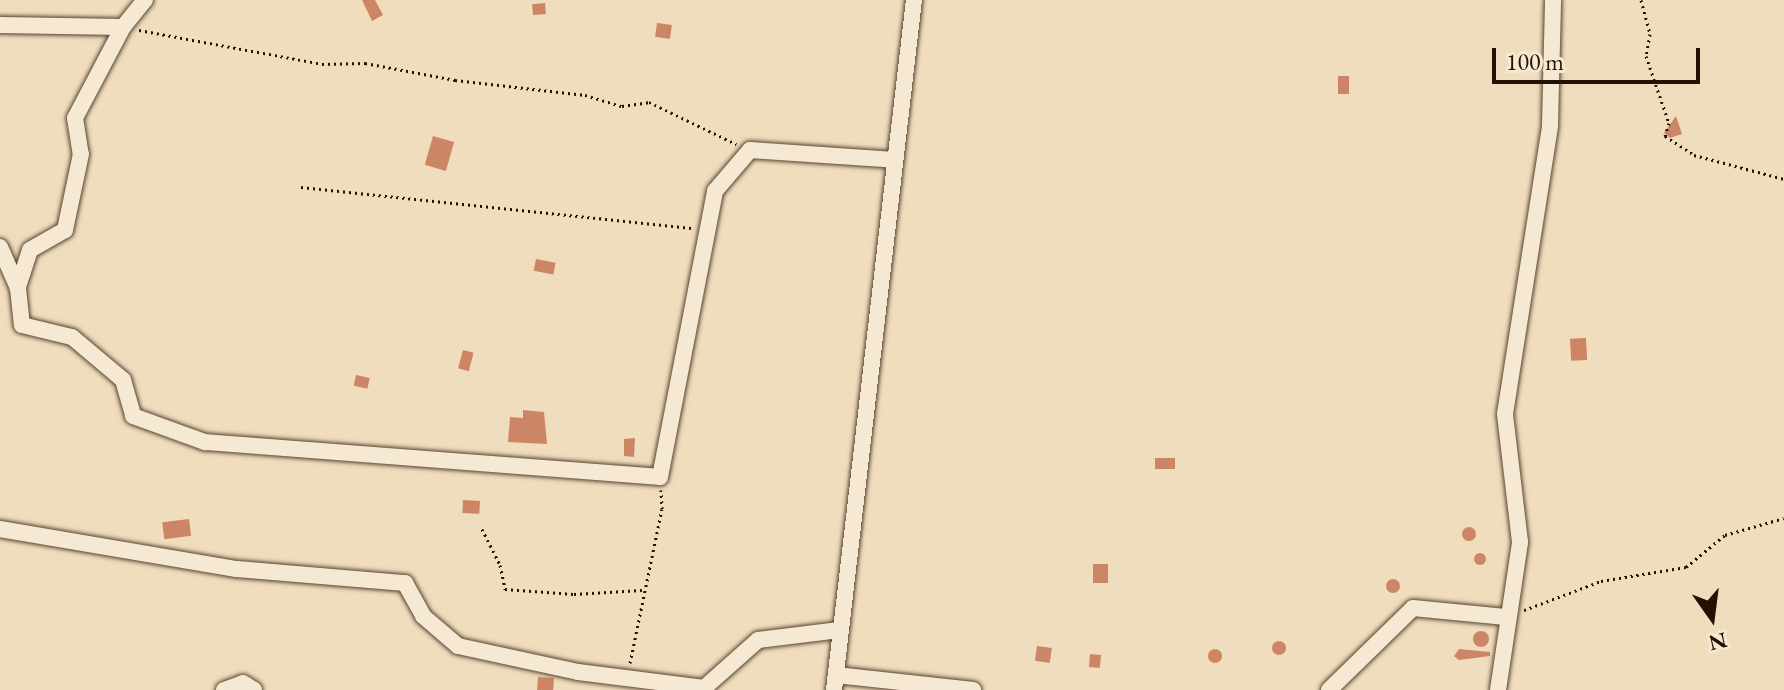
<!DOCTYPE html>
<style>
body{margin:0}
#map{position:relative;width:1784px;height:690px;overflow:hidden;background:#efddbd;font-family:"EB Garamond",serif}
div>[style]{position:absolute}
.building>*{inset:0;background:#cc8665;transform-origin:0 0}
.round{border-radius:50%}
.path>*{height:3px;margin-top:-1.5px;transform-origin:0;background:repeating-linear-gradient(90deg,#251002 0 2px,transparent 0 6px)}
.roads{filter:drop-shadow(0 0 2px #584331) drop-shadow(0 0 2px #584331)}
.minor>*{height:16px;margin:-8px;padding:0 8px;transform-origin:8px;border-radius:8px;background:#f5e9d4}
span{translate:-50% -50%;white-space:nowrap;text-align:center;line-height:1.15;-webkit-text-stroke:6px #f5e9d4;paint-order:stroke}
.north{position:absolute;left:1672px;top:578px;width:80px;height:80px;-webkit-text-stroke:6px #f5e9d4;paint-order:stroke;rotate:166deg;font-size:22px;font-weight:700;line-height:32px;text-align:center;color:#251002}
.north::after{content:'';display:block;margin:auto;width:28px;height:36px;background:#251002;clip-path:polygon(50% 0,100% 100%,50% 72%,0 100%)}
.scale{position:absolute;left:1492px;top:48px;width:208px;height:36px;box-sizing:border-box;border:4px solid #251002;border-top:0;padding-left:10px;font-size:24px;line-height:28px;white-space:nowrap;color:#251002;-webkit-text-stroke:6px #f5e9d4;paint-order:stroke}
</style>
<div id="map">
<div class="building">
<i style="clip-path:polygon(362px 0,375px 0,383px 15px,372px 21px)"></i>
<i style="left:545px;top:3px;width:11px;height:13px;rotate:85deg"></i>
<i style="left:657px;top:23px;width:15px;height:14px;rotate:8deg"></i>
<i style="left:1338px;top:76px;width:11px;height:18px"></i>
<i style="clip-path:polygon(1676px 116px,1682px 134px,1670px 138px,1664px 133px)"></i>
<i style="left:433px;top:136px;width:22px;height:30px;rotate:16deg"></i>
<i style="left:536px;top:259px;width:20px;height:12px;rotate:11deg"></i>
<i style="left:1586px;top:338px;width:22px;height:16px;rotate:87deg"></i>
<i style="left:463px;top:350px;width:11px;height:19px;rotate:15deg"></i>
<i style="left:356px;top:375px;width:14px;height:11px;rotate:12deg"></i>
<i style="clip-path:polygon(523px 410px,544px 412px,547px 444px,508px 442px,510px 417px,523px 418px)"></i>
<i style="clip-path:polygon(635px 438px,634px 457px,624px 456px,624px 439px)"></i>
<i style="left:1155px;top:458px;width:20px;height:11px"></i>
<i style="left:463px;top:500px;width:17px;height:13px;rotate:3deg"></i>
<i style="left:189px;top:519px;width:17px;height:27px;rotate:83deg"></i>
<i class="round" style="left:1462px;top:527px;width:14px;height:14px"></i>
<i class="round" style="left:1474px;top:553px;width:12px;height:12px"></i>
<i style="left:1093px;top:564px;width:15px;height:19px"></i>
<i class="round" style="left:1386px;top:579px;width:14px;height:14px"></i>
<i class="round" style="left:1473px;top:631px;width:16px;height:16px"></i>
<i class="round" style="left:1272px;top:641px;width:14px;height:14px"></i>
<i style="left:1037px;top:646px;width:15px;height:15px;rotate:8deg"></i>
<i style="clip-path:polygon(1459px 649px,1490px 652px,1490px 656px,1459px 660px,1454px 656px)"></i>
<i class="round" style="left:1208px;top:649px;width:14px;height:14px"></i>
<i style="left:1090px;top:654px;width:11px;height:13px;rotate:5deg"></i>
<i style="left:538px;top:677px;width:16px;height:13px;rotate:4deg"></i>
</div>
<div class="path">
<i style="left:1641px;top:0;width:35px;rotate:75deg"></i>
<i style="left:1650px;top:34px;width:22px;rotate:100deg"></i>
<i style="left:1646px;top:56px;width:71px;rotate:71.1deg"></i>
<i style="left:1669px;top:123px;width:14px;rotate:107deg"></i>
<i style="left:1665px;top:136px;width:35px;rotate:33deg"></i>
<i style="left:1694px;top:155px;width:93px;rotate:14.9deg"></i>
<i style="left:139px;top:30px;width:186px;rotate:10.5deg"></i>
<i style="left:322px;top:64px;width:43px;rotate:-1.3deg"></i>
<i style="left:365px;top:63px;width:92px;rotate:10.7deg"></i>
<i style="left:455px;top:80px;width:131px;rotate:6.6deg"></i>
<i style="left:585px;top:95px;width:39px;rotate:17deg"></i>
<i style="left:622px;top:106px;width:27px;rotate:-8deg"></i>
<i style="left:649px;top:102px;width:97px;rotate:25.8deg"></i>
<i style="left:301px;top:187px;width:395px;rotate:6deg"></i>
<i style="left:482px;top:529px;width:40px;rotate:63.4deg"></i>
<i style="left:500px;top:565px;width:25px;rotate:78deg"></i>
<i style="left:505px;top:589px;width:69px;rotate:4.1deg"></i>
<i style="left:574px;top:594px;width:68px;rotate:-3.4deg"></i>
<i style="left:1524px;top:610px;width:82px;rotate:-20.6deg"></i>
<i style="left:1601px;top:581px;width:86px;rotate:-9.4deg"></i>
<i style="left:1686px;top:567px;width:50px;rotate:-39.4deg"></i>
<i style="left:1725px;top:535px;width:61px;rotate:-16.1deg"></i>
<i style="left:630px;top:663px;width:157px;rotate:-78.3deg"></i>
<i style="left:662px;top:509px;width:19px;rotate:-93deg"></i>
</div>
<div class="roads">
<div class="minor">
<i style="left:0;top:25px;width:123px;rotate:0.9deg"></i>
<i style="left:123px;top:27px;width:35px;rotate:-51deg"></i>
<i style="left:123px;top:27px;width:103px;rotate:117.8deg"></i>
<i style="left:75px;top:118px;width:36px;rotate:81deg"></i>
<i style="left:81px;top:154px;width:78px;rotate:101.9deg"></i>
<i style="left:65px;top:230px;width:40px;rotate:150.3deg"></i>
<i style="left:30px;top:250px;width:40px;rotate:108deg"></i>
<i style="left:18px;top:288px;width:37px;rotate:84deg"></i>
<i style="left:22px;top:325px;width:51px;rotate:13.5deg"></i>
<i style="left:72px;top:337px;width:67px;rotate:40.1deg"></i>
<i style="left:123px;top:380px;width:37px;rotate:74deg"></i>
<i style="left:133px;top:416px;width:77px;rotate:19.9deg"></i>
<i style="left:205px;top:442px;width:456px;rotate:4.4deg"></i>
<i style="left:660px;top:477px;width:291px;rotate:-79.1deg"></i>
<i style="left:715px;top:191px;width:54px;rotate:-49.5deg"></i>
<i style="left:750px;top:150px;width:145px;rotate:3.9deg"></i>
<i style="left:0;top:247px;width:45px;rotate:66.3deg"></i>
<i style="left:0;top:529px;width:240px;rotate:9.6deg"></i>
<i style="left:237px;top:569px;width:169px;rotate:4.8deg"></i>
<i style="left:405px;top:583px;width:38px;rotate:61deg"></i>
<i style="left:423px;top:616px;width:46px;rotate:40.6deg"></i>
<i style="left:458px;top:646px;width:123px;rotate:12.2deg"></i>
<i style="left:578px;top:672px;width:127px;rotate:7.2deg"></i>
<i style="left:704px;top:688px;width:72px;rotate:-41.6deg"></i>
<i style="left:758px;top:640px;width:82px;rotate:-7deg"></i>
<i style="left:836px;top:675px;width:138px;rotate:6.2deg"></i>
<i style="left:224px;top:690px;width:20px;rotate:-20deg"></i>
<i style="left:243px;top:683px;width:13px;rotate:32deg"></i>
<i style="left:834px;top:690px;width:695px;rotate:-83.39deg"></i>
<i style="left:1329px;top:690px;width:117px;rotate:-44.3deg"></i>
<i style="left:1413px;top:608px;width:93px;rotate:5.5deg"></i>
<i style="left:1498px;top:690px;width:150px;rotate:-81.5deg"></i>
<i style="left:1520px;top:542px;width:129px;rotate:-96.7deg"></i>
<i style="left:1505px;top:414px;width:292px;rotate:-81.1deg"></i>
<i style="left:1550px;top:125px;width:125px;rotate:-88.6deg"></i>
</div>
</div>
<div class="north">N</div>
<div class="scale">100 m</div>
</div>
